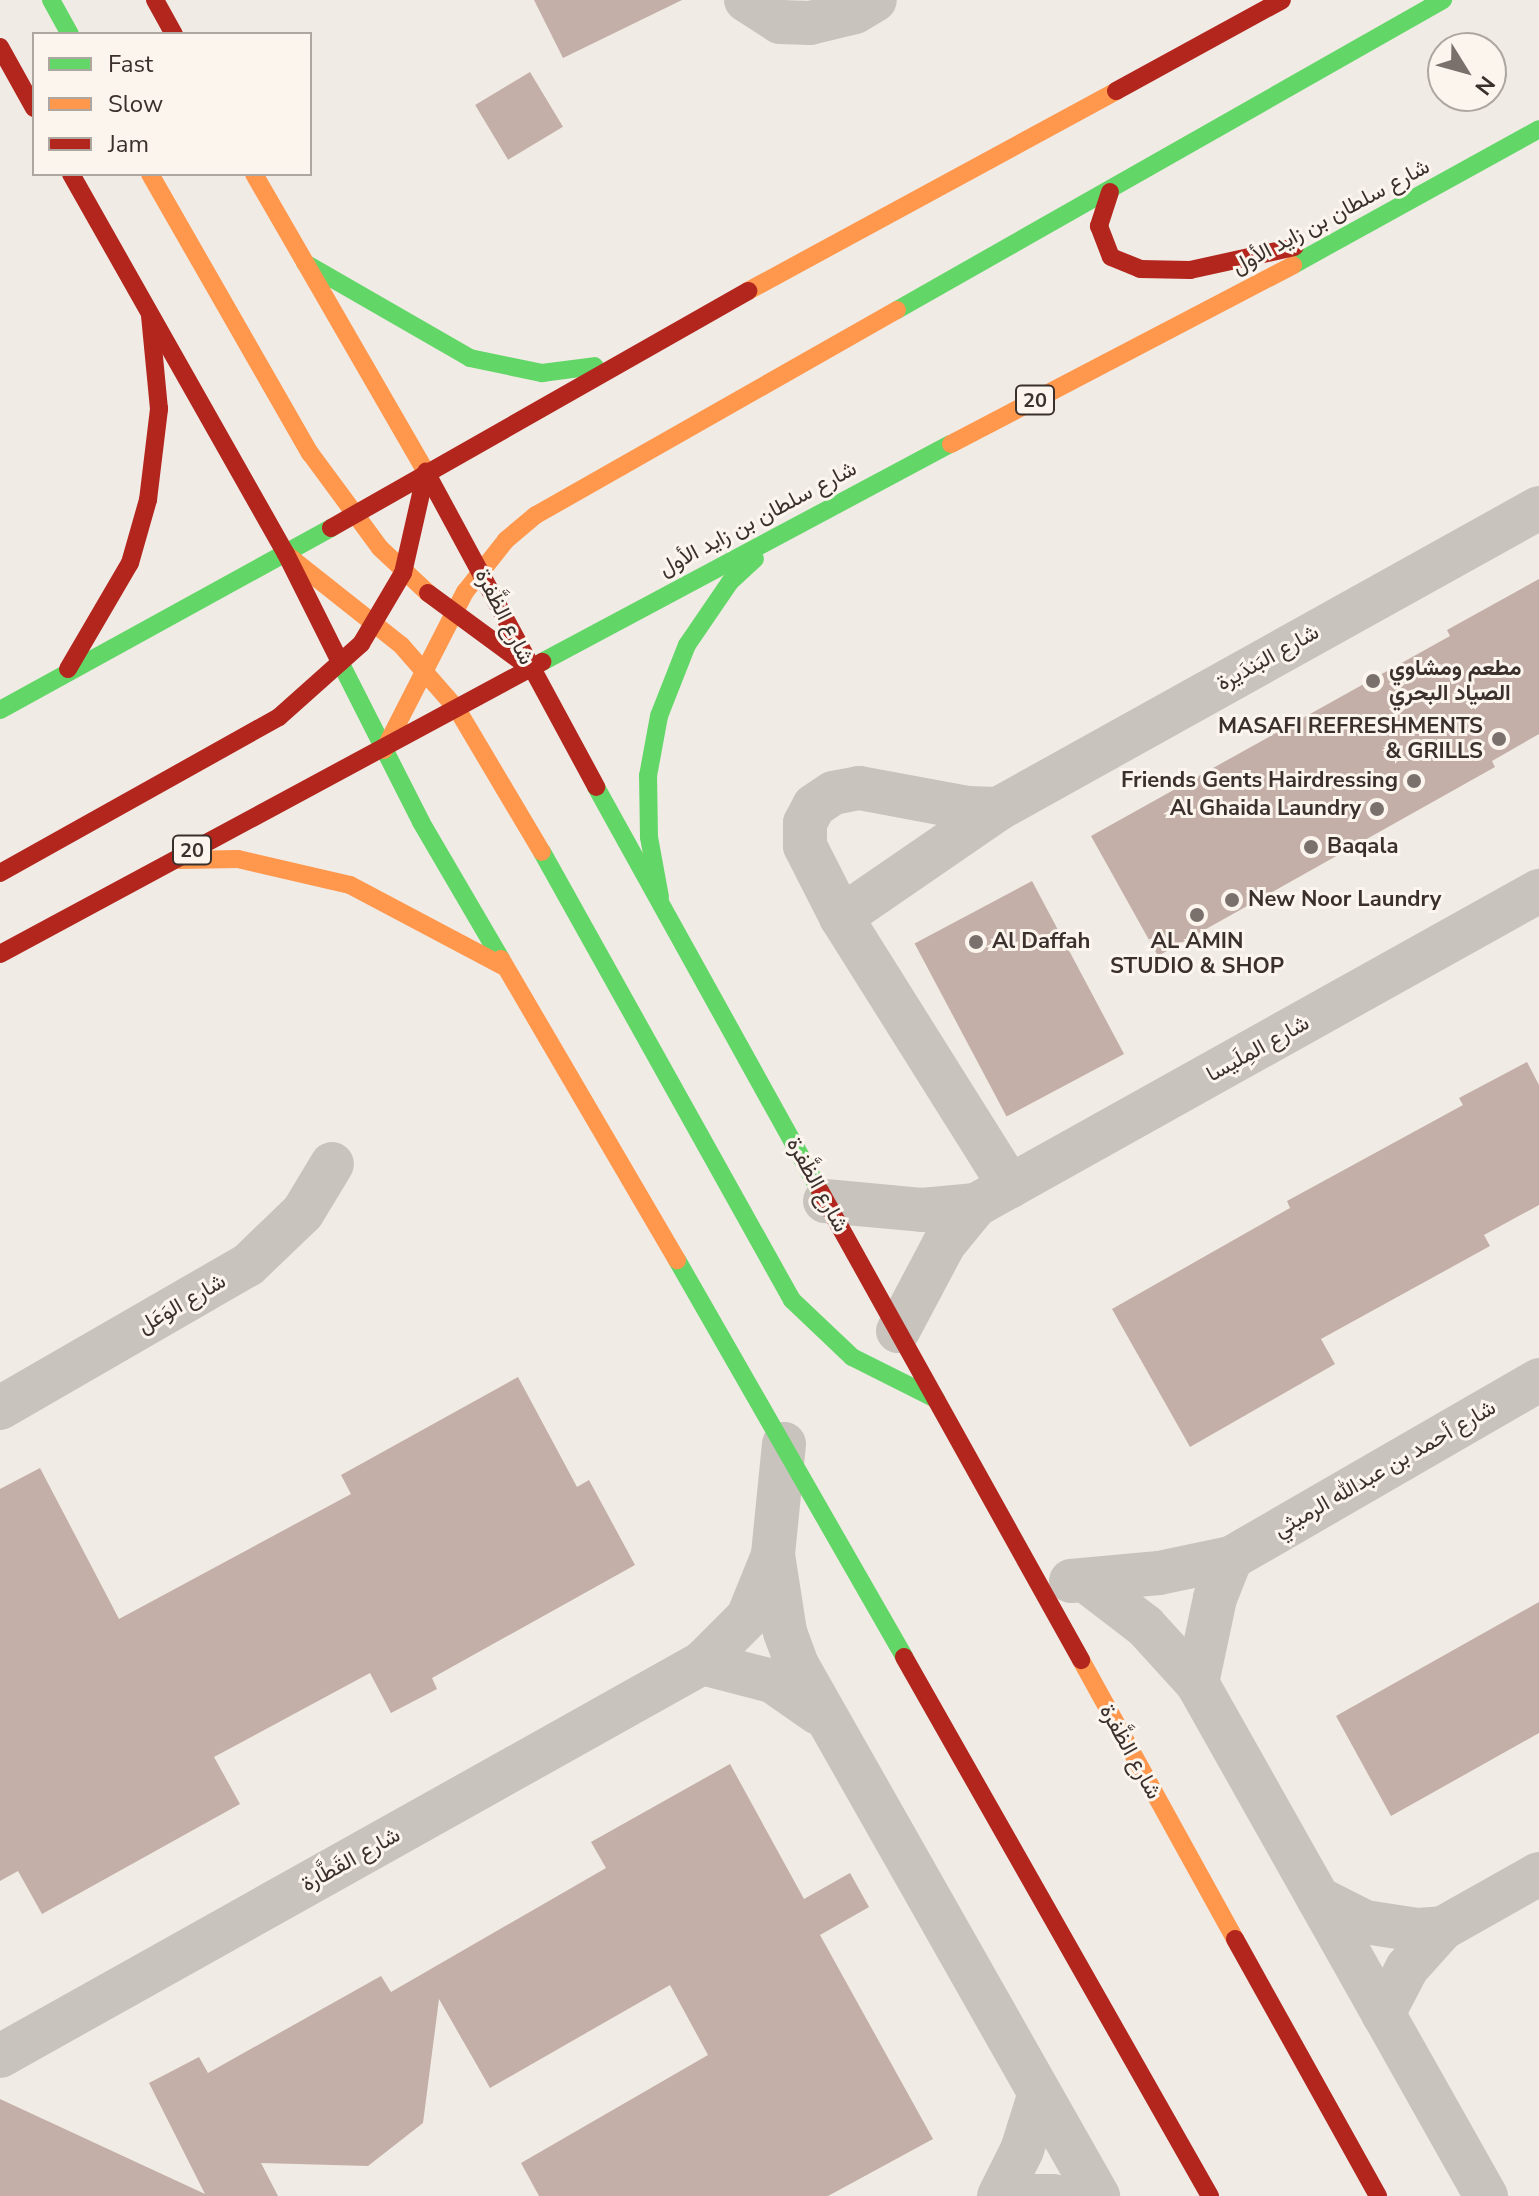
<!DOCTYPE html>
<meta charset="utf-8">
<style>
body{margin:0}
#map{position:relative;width:1539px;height:2196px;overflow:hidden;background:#f0ebe5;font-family:"Nunito Sans",Vazirmatn,sans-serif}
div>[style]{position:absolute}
.building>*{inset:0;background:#c3afa7;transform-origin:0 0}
.street>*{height:44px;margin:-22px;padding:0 22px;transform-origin:22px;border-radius:22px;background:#c9c3be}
.fast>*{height:18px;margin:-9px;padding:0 9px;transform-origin:9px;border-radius:9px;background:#63d668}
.slow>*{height:18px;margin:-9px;padding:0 9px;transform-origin:9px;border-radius:9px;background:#ff974d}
.jam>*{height:18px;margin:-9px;padding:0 9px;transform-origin:9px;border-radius:9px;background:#b3261e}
.dots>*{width:22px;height:22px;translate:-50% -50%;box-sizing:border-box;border:4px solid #fbf5ee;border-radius:50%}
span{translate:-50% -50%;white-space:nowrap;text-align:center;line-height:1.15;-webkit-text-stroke:6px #fbf5ee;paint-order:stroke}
.shield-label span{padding:2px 6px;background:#fbf5ee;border:2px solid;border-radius:6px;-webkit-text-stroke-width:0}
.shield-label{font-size:20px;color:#3b302b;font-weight:700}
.street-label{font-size:22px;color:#3b302b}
.poi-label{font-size:22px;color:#3b302b;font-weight:700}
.left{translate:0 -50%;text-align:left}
.right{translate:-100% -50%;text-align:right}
.legend{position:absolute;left:32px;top:32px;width:280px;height:144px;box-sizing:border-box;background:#fbf5ee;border:2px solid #aea6a0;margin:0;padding:10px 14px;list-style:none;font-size:24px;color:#3b302b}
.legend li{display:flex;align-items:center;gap:16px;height:40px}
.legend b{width:40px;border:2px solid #aea6a0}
.north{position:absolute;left:1427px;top:32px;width:80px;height:80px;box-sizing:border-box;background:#fbf5ee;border:2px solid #aea6a0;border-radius:50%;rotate:127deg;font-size:22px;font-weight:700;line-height:32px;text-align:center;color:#3b302b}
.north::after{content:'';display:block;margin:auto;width:28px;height:36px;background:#7a716c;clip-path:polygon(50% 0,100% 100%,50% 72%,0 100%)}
</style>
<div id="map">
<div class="building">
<i style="clip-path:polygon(534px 0,682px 0,563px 58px)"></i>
<i style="left:530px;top:72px;width:64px;height:64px;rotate:59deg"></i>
<i style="clip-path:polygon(1539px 579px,1539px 734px,1492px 761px,1495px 767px,1158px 956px,1091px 836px,1450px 636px,1447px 630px)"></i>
<i style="left:1032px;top:881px;width:196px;height:133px;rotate:62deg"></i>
<i style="clip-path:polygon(1527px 1062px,1539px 1085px,1539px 1205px,1484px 1235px,1490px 1246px,1321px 1339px,1335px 1364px,1190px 1447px,1112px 1309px,1290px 1208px,1287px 1201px,1463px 1105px,1459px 1098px)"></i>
<i style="clip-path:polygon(518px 1377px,577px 1487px,589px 1480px,635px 1565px,432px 1678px,437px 1689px,391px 1713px,370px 1673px,214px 1757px,240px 1804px,42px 1914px,18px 1871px,0 1881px,0 1489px,40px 1468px,119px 1619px,351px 1494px,341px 1475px)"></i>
<i style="clip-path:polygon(1539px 1602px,1539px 1733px,1391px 1816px,1336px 1716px)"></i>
<i style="clip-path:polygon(730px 1764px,804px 1899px,850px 1873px,869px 1907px,820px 1935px,933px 2139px,828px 2196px,539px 2196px,521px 2163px,708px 2055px,670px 1985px,490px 2088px,439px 1999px,423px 2123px,368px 2166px,261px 2163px,278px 2196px,0 2196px,0 2099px,205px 2194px,149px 2083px,199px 2057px,208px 2073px,381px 1976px,391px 1992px,606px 1868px,591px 1842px)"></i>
</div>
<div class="street">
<i style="left:746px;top:0;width:40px;rotate:32.9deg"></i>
<i style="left:780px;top:22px;width:30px;rotate:2deg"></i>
<i style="left:810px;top:23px;width:46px;rotate:-13.7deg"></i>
<i style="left:855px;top:12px;width:23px;rotate:-31deg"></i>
<i style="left:998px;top:809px;width:31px;rotate:-178deg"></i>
<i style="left:967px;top:808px;width:110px;rotate:-169.5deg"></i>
<i style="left:859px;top:788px;width:26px;rotate:169deg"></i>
<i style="left:833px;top:793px;width:23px;rotate:146deg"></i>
<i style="left:814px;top:806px;width:19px;rotate:118deg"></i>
<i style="left:805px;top:823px;width:23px;rotate:90deg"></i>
<i style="left:805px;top:846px;width:80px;rotate:63.1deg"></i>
<i style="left:841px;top:917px;width:318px;rotate:57.9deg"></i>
<i style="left:841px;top:917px;width:191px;rotate:-34.5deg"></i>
<i style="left:998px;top:809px;width:619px;rotate:-29.09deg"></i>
<i style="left:825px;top:1201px;width:97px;rotate:5.3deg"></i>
<i style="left:922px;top:1210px;width:54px;rotate:-5.3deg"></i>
<i style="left:976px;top:1205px;width:645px;rotate:-29.15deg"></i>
<i style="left:898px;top:1331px;width:98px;rotate:-62.1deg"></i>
<i style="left:944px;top:1244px;width:50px;rotate:-50.6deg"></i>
<i style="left:0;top:1408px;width:286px;rotate:-30deg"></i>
<i style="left:248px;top:1265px;width:76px;rotate:-43.9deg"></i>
<i style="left:303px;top:1212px;width:56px;rotate:-58.9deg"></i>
<i style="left:784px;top:1444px;width:112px;rotate:95.7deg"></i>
<i style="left:773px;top:1555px;width:78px;rotate:81.1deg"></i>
<i style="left:785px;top:1632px;width:33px;rotate:70deg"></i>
<i style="left:796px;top:1663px;width:613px;rotate:60.46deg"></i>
<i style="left:1085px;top:1580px;width:76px;rotate:37.5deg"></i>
<i style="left:1145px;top:1626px;width:77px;rotate:47.6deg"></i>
<i style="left:1197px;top:1683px;width:589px;rotate:60.61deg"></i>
<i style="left:1071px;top:1581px;width:88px;rotate:-5.2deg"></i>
<i style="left:1159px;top:1573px;width:74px;rotate:-11.8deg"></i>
<i style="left:1231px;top:1558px;width:356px;rotate:-30deg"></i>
<i style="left:702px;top:1663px;width:72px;rotate:14.4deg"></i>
<i style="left:772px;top:1681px;width:56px;rotate:34.8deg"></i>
<i style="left:1197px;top:1683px;width:87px;rotate:-78deg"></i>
<i style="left:1215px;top:1598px;width:43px;rotate:-68.2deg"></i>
<i style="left:1318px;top:1898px;width:53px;rotate:27.1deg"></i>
<i style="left:1365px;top:1922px;width:53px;rotate:8.7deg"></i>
<i style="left:1417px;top:1930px;width:26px;rotate:-4deg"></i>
<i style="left:1383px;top:2014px;width:52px;rotate:-62.4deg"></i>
<i style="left:1407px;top:1968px;width:54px;rotate:-48deg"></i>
<i style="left:1443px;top:1928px;width:110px;rotate:-29.4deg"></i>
<i style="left:0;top:2056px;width:805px;rotate:-29.24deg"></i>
<i style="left:702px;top:1663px;width:65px;rotate:-45deg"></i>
<i style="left:748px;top:1617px;width:67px;rotate:-68deg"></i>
<i style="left:999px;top:2196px;width:51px;rotate:-63.4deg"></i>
<i style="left:1022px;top:2150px;width:57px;rotate:-72.5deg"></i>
<i style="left:1022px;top:2196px;width:32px"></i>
</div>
<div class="fast">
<i style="left:51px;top:0;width:39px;rotate:61deg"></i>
<i style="left:305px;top:263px;width:190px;rotate:29.9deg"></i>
<i style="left:470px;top:358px;width:74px;rotate:11.8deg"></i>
<i style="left:542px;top:373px;width:53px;rotate:-7.5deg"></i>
<i style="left:1293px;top:265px;width:281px;rotate:-28.9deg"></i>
<i style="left:897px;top:310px;width:628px;rotate:-29.59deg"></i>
<i style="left:340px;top:662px;width:179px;rotate:63.1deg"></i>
<i style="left:421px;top:822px;width:159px;rotate:59.7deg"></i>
<i style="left:542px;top:662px;width:463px;rotate:-28.1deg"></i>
<i style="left:0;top:710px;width:378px;rotate:-28.8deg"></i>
<i style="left:596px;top:787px;width:462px;rotate:61deg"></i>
<i style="left:542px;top:852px;width:513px;rotate:60.84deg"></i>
<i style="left:792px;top:1300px;width:83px;rotate:43.5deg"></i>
<i style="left:852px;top:1357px;width:94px;rotate:26.6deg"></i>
<i style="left:660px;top:897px;width:61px;rotate:-100.4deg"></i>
<i style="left:649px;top:837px;width:61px;rotate:-90.9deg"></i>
<i style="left:648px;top:776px;width:61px;rotate:-79.6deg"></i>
<i style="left:659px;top:716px;width:76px;rotate:-68.5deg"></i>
<i style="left:687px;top:645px;width:76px;rotate:-55.7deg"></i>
<i style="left:730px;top:582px;width:34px;rotate:-43deg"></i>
<i style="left:677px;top:1260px;width:457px;rotate:60.2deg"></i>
</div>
<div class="slow">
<i style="left:150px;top:174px;width:322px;rotate:60.2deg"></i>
<i style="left:310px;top:453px;width:118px;rotate:53.6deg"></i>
<i style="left:380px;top:548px;width:66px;rotate:43.2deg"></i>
<i style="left:254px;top:174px;width:344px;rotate:60deg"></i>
<i style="left:748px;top:291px;width:419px;rotate:-28.5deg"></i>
<i style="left:951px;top:444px;width:386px;rotate:-27.6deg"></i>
<i style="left:286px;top:554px;width:147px;rotate:38.4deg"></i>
<i style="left:401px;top:645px;width:85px;rotate:48.8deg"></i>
<i style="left:457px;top:709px;width:166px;rotate:59.3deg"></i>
<i style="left:384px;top:750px;width:178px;rotate:-62.9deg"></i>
<i style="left:465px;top:592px;width:66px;rotate:-51.7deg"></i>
<i style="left:506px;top:540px;width:39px;rotate:-40deg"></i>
<i style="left:536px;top:515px;width:415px;rotate:-29.6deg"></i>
<i style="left:180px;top:860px;width:58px;rotate:-1deg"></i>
<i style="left:238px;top:859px;width:115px;rotate:13.1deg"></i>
<i style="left:350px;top:885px;width:173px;rotate:27.9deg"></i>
<i style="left:501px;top:959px;width:349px;rotate:59.7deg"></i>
<i style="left:1081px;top:1660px;width:319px;rotate:61.1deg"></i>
</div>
<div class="jam">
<i style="left:155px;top:0;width:39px;rotate:61deg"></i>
<i style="left:0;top:47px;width:70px;rotate:60.9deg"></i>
<i style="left:1116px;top:91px;width:189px;rotate:-28.7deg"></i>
<i style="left:71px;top:174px;width:437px;rotate:60.5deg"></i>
<i style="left:286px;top:554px;width:121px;rotate:63.4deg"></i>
<i style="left:1110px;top:192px;width:36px;rotate:108deg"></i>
<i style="left:1099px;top:226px;width:33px;rotate:69deg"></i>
<i style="left:1111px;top:257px;width:31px;rotate:22deg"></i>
<i style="left:1140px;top:269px;width:50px;rotate:1.1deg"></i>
<i style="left:1190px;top:270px;width:107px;rotate:-12.4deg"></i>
<i style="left:426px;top:472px;width:358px;rotate:61.6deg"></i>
<i style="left:331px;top:528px;width:480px;rotate:-29.6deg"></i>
<i style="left:428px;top:593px;width:127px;rotate:36.3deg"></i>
<i style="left:68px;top:669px;width:123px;rotate:-59.7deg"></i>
<i style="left:130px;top:563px;width:66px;rotate:-74.1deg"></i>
<i style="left:148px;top:500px;width:92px;rotate:-83.1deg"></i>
<i style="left:159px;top:409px;width:93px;rotate:-95.5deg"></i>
<i style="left:0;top:873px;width:320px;rotate:-29.2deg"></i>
<i style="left:279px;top:717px;width:110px;rotate:-41.7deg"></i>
<i style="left:361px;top:644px;width:82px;rotate:-59.4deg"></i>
<i style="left:403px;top:573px;width:104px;rotate:-77.2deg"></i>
<i style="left:0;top:954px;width:616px;rotate:-28.31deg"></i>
<i style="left:820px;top:1191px;width:537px;rotate:60.9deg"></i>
<i style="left:904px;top:1657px;width:620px;rotate:60.42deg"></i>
<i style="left:1235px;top:1939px;width:294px;rotate:60.9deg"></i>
</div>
<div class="dots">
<i style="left:1373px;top:681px;background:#7a716c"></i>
<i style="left:1499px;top:739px;background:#7a716c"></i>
<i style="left:1414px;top:781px;background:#7a716c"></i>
<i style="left:1377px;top:809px;background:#7a716c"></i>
<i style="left:1311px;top:847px;background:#7a716c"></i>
<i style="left:1232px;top:900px;background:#7a716c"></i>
<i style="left:1197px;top:915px;background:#7a716c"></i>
<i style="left:976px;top:942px;background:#7a716c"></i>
</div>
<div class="shield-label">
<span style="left:1035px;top:400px">20</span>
<span style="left:192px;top:850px">20</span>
</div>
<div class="street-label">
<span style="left:1331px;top:217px;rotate:-28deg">شارع سلطان بن زايد الأول</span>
<span style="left:758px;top:519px;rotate:-28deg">شارع سلطان بن زايد الأول</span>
<span style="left:504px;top:617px;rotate:63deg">شارع الظَّفرة</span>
<span style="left:1268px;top:658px;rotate:-29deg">شارع البَندَيرة</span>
<span style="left:1258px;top:1049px;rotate:-29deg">شارع المِلَيسا</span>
<span style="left:817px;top:1185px;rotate:61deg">شارع الظَّفرة</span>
<span style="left:182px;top:1304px;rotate:-30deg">شارع الوَعَل</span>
<span style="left:1385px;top:1469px;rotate:-30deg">شارع أحمد بن عبدالله الرميثي</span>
<span style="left:1130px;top:1752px;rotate:61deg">شارع الظَّفرة</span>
<span style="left:351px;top:1860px;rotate:-29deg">شارع القَطَّارة</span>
</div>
<div class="poi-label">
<span class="left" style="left:1389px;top:681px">مطعم ومشاوي<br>الصياد البحري</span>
<span class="right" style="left:1483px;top:739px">MASAFI REFRESHMENTS<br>&amp; GRILLS</span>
<span class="right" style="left:1398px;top:781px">Friends Gents Hairdressing</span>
<span class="right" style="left:1361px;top:809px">Al Ghaida Laundry</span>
<span class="left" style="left:1327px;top:847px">Baqala</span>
<span class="left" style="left:1248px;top:900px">New Noor Laundry</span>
<span style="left:1197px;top:954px">AL AMIN<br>STUDIO &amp; SHOP</span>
<span class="left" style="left:992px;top:942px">Al Daffah</span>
</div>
<ul class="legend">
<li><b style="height:10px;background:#63d668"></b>Fast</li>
<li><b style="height:10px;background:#ff974d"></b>Slow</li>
<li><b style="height:10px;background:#b3261e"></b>Jam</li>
</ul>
<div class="north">N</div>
</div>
